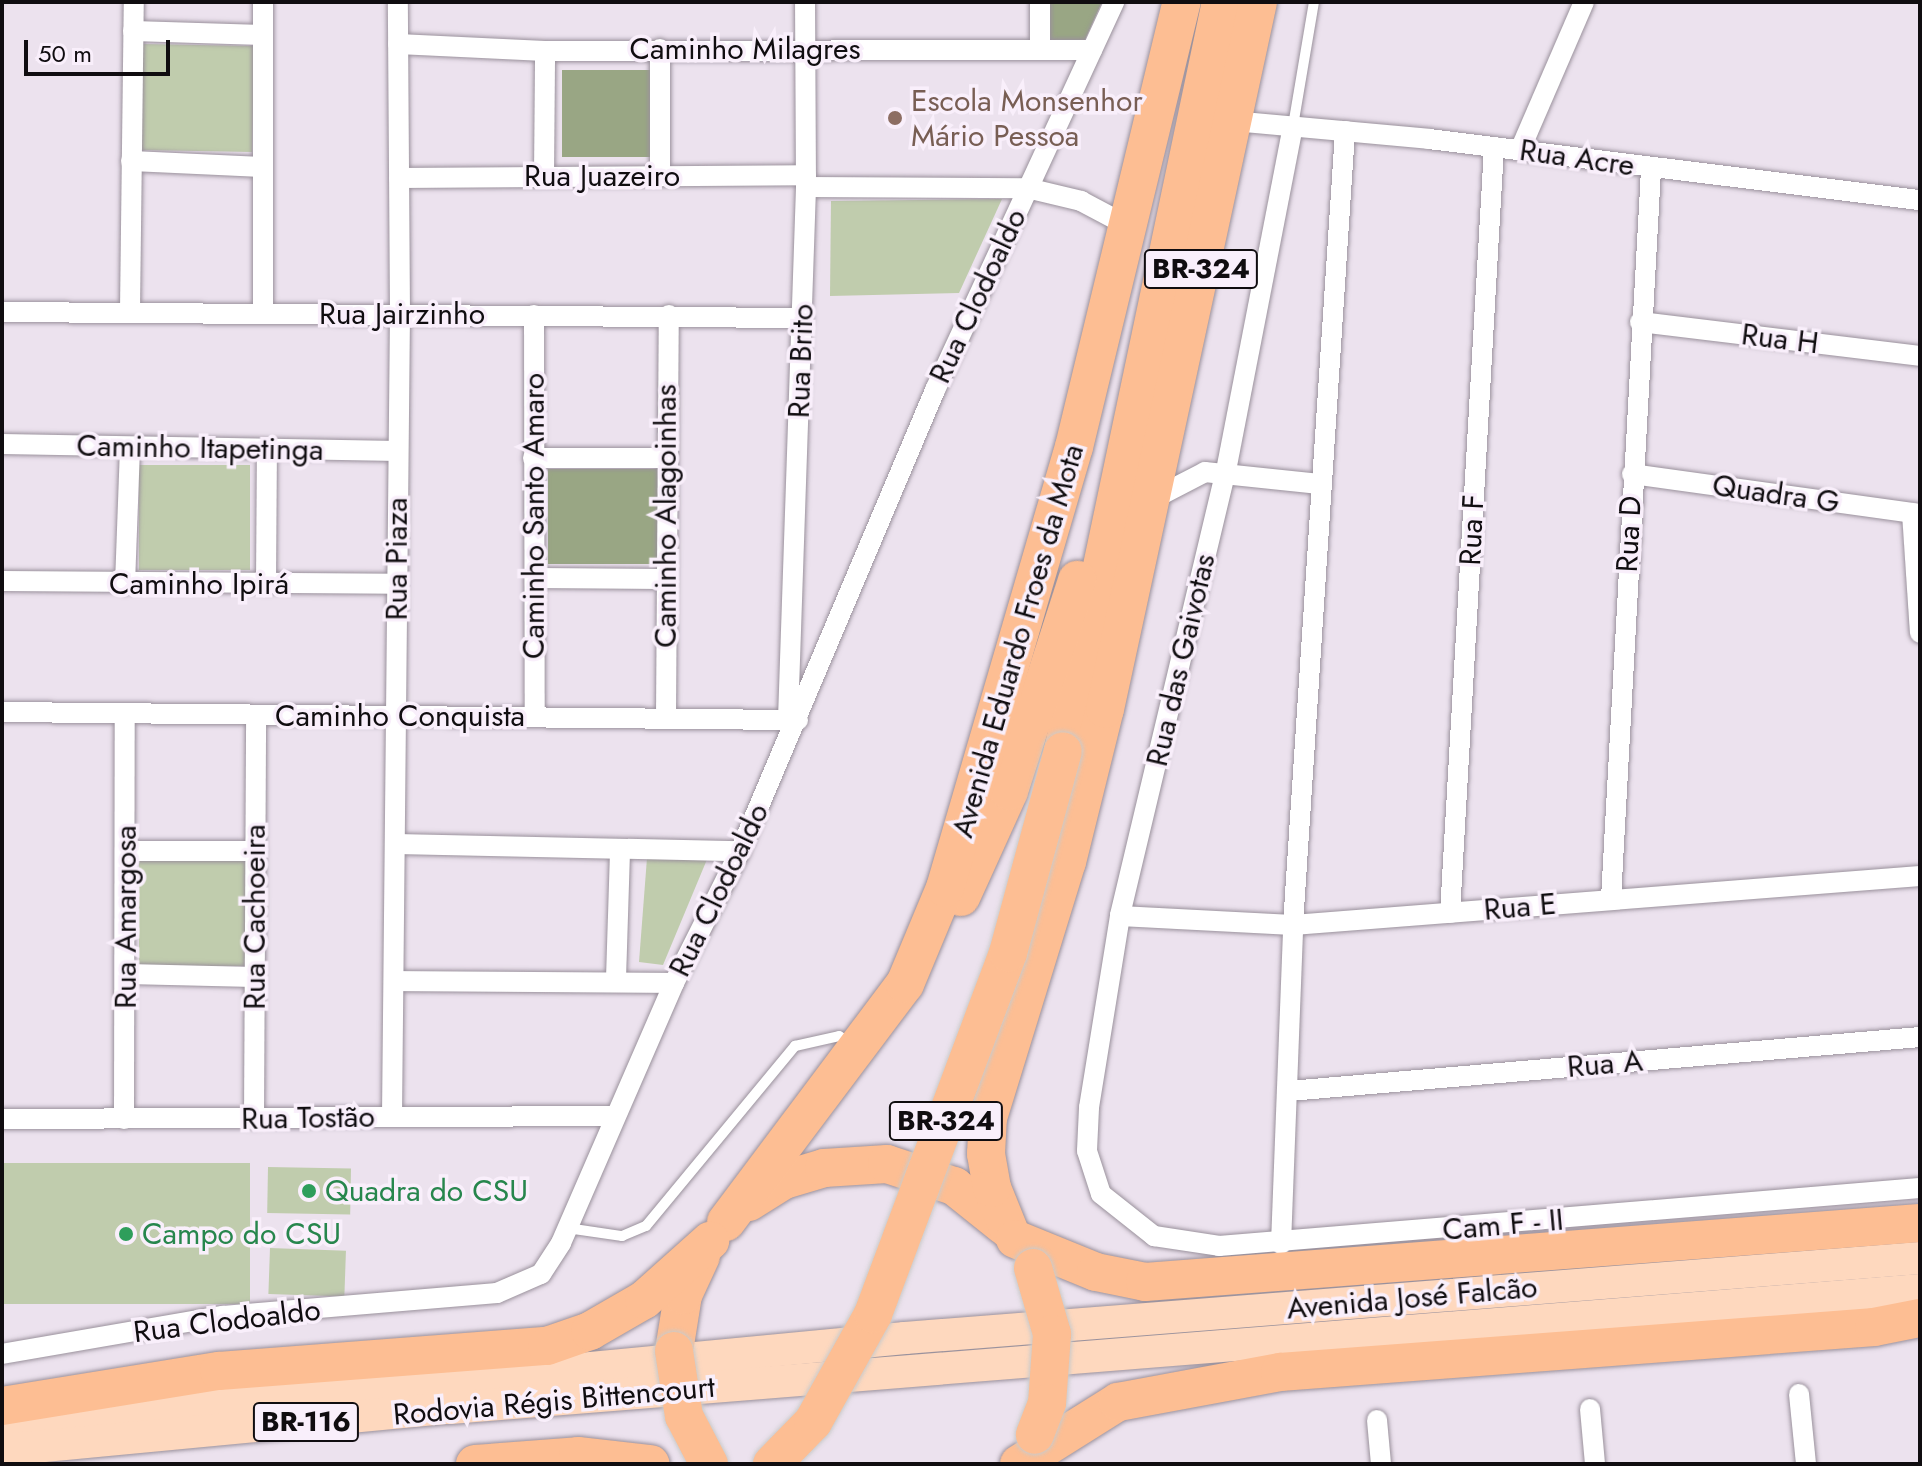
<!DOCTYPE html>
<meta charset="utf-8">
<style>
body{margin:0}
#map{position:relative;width:1922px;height:1466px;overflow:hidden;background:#ece2ee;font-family:Jost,sans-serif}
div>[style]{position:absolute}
.green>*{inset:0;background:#c0ccad;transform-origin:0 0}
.forest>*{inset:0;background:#99a684;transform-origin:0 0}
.roads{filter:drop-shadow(0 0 2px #9a919c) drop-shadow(0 0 2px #9a919c)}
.lane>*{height:10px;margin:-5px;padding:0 5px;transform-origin:5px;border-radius:5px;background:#fff}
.street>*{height:20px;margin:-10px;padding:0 10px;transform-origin:10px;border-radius:10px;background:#fff}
.primary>*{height:32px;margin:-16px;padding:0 16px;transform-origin:16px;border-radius:16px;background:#fed8be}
.highway>*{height:38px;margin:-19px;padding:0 19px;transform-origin:19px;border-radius:19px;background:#fdbe93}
.bridges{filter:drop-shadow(0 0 2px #cacaca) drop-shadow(0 0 2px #cacaca)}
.highway-bridge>*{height:38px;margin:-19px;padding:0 19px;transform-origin:19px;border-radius:19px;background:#fdbe93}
.dots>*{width:22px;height:22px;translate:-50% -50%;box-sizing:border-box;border:4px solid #f9effb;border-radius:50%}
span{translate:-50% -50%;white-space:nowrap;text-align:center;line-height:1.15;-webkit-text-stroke:7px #f9effb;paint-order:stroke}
.shield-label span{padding:2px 6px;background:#f9effb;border:2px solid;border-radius:6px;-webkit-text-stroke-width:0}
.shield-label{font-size:28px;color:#100d10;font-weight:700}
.street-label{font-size:30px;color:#100d10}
.education-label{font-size:30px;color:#785e54}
.left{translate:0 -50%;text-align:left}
.leisure-label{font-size:30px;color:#27864d}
.frame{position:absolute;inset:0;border:4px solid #100d10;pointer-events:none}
.scale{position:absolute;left:24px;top:40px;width:146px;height:36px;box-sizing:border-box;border:4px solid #100d10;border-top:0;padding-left:10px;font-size:24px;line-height:28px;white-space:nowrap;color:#100d10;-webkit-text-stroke:6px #f9effb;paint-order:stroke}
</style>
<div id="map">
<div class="green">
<i style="left:143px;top:44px;width:111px;height:106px;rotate:1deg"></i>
<i style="clip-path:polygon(1002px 199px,959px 293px,830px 296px,831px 201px)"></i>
<i style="left:139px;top:465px;width:111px;height:105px"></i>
<i style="clip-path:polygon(708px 857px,663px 965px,639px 962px,647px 858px)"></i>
<i style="left:139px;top:860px;width:111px;height:106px"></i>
<i style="left:2px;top:1163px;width:248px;height:141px"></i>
<i style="left:268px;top:1167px;width:83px;height:46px;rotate:1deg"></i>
<i style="left:270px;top:1248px;width:76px;height:46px;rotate:2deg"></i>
</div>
<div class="forest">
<i style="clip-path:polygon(1047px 2px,1102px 2px,1084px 42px,1045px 41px)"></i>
<i style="left:562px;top:70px;width:89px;height:87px"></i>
<i style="left:548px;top:469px;width:113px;height:95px"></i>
</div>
<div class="roads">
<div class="lane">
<i style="left:1293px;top:126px;width:126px;rotate:-80.4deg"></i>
<i style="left:567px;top:1228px;width:56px;rotate:8.3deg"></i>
<i style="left:622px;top:1236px;width:26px;rotate:-23deg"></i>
<i style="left:646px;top:1226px;width:234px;rotate:-50.4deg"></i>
<i style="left:795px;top:1046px;width:45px;rotate:-12.8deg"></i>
<i style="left:839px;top:1036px;width:15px;rotate:32deg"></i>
</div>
<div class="street">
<i style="left:263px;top:2px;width:312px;rotate:90deg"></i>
<i style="left:133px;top:31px;width:130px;rotate:1.8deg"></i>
<i style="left:398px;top:44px;width:147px;rotate:2.7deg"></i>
<i style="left:545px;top:51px;width:547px;rotate:-0.1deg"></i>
<i style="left:660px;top:49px;width:127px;rotate:90deg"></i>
<i style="left:1040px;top:49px;width:47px;rotate:-90deg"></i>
<i style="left:1233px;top:121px;width:197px;rotate:5.2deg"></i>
<i style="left:1429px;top:139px;width:495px;rotate:7.1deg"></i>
<i style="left:1293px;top:126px;width:350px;rotate:101deg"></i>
<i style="left:1226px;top:470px;width:458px;rotate:103.4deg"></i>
<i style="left:1120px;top:916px;width:194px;rotate:99.2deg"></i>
<i style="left:1089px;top:1108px;width:43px;rotate:92.7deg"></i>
<i style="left:1087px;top:1151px;width:45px;rotate:72deg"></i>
<i style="left:1101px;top:1194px;width:68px;rotate:38.4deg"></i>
<i style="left:1154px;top:1236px;width:66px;rotate:8.7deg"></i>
<i style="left:1219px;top:1246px;width:703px;rotate:-4.73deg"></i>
<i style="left:1520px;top:150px;width:161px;rotate:-66.6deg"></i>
<i style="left:131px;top:161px;width:132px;rotate:2.6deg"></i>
<i style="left:544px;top:176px;width:125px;rotate:-89.5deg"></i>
<i style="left:399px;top:178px;width:407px;rotate:-0.4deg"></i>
<i style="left:806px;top:187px;width:221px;rotate:0.3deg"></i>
<i style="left:1027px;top:188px;width:56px;rotate:13.5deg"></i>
<i style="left:1081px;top:201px;width:55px;rotate:28deg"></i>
<i style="left:130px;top:311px;width:309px;rotate:-89.3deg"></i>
<i style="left:2px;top:312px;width:801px;rotate:0.43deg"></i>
<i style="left:534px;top:315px;width:402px;rotate:89.9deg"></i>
<i style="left:1640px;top:322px;width:282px;rotate:6.9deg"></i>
<i style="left:2px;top:444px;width:396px;rotate:1deg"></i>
<i style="left:533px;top:458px;width:131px"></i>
<i style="left:1632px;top:474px;width:291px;rotate:7.9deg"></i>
<i style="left:1149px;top:501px;width:63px;rotate:-27.4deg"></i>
<i style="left:1205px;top:472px;width:115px;rotate:6deg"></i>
<i style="left:1912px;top:513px;width:120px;rotate:86.2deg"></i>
<i style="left:536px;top:578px;width:128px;rotate:0.4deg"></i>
<i style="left:2px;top:581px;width:395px;rotate:0.4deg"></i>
<i style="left:125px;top:584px;width:136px;rotate:-87.9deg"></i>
<i style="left:266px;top:584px;width:132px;rotate:-89.6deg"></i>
<i style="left:2px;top:712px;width:796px;rotate:0.58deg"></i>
<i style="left:666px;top:716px;width:401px;rotate:-89.6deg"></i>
<i style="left:788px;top:719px;width:532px;rotate:-88.06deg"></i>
<i style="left:806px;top:187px;width:185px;rotate:-90.3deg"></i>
<i style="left:396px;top:844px;width:344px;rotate:1.2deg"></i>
<i style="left:127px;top:851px;width:129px"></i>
<i style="left:1611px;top:899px;width:731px;rotate:-86.86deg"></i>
<i style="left:1450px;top:913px;width:767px;rotate:-86.71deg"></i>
<i style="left:1120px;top:916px;width:173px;rotate:3deg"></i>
<i style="left:1293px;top:925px;width:629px;rotate:-4.47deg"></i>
<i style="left:126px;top:974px;width:129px;rotate:1.3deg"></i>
<i style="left:616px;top:979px;width:129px;rotate:-88.2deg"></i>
<i style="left:395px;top:981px;width:279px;rotate:0.4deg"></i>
<i style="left:1289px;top:1091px;width:633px;rotate:-4.89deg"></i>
<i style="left:392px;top:1117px;width:804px;rotate:-89.43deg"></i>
<i style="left:400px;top:313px;width:311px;rotate:-90.4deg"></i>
<i style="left:2px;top:1119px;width:612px;rotate:-0.28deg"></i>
<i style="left:124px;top:1119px;width:404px;rotate:-89.9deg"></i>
<i style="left:254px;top:1119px;width:404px;rotate:-89.7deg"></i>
<i style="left:1281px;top:1244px;width:319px;rotate:-87.8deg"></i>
<i style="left:1293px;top:925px;width:796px;rotate:-86.25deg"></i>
<i style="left:2px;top:1354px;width:224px;rotate:-9.8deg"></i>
<i style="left:223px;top:1316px;width:275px;rotate:-4.8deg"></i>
<i style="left:497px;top:1293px;width:48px;rotate:-23.4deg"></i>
<i style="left:541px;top:1274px;width:37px;rotate:-57deg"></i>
<i style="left:561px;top:1243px;width:283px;rotate:-66.5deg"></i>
<i style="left:674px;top:983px;width:148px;rotate:-63.4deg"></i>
<i style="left:740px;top:851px;width:501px;rotate:-67.07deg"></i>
<i style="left:935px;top:390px;width:427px;rotate:-65.2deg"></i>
<i style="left:1799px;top:1394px;width:70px;rotate:84.3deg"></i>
<i style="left:1590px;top:1409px;width:55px;rotate:84.8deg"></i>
<i style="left:1377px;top:1420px;width:44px;rotate:84.8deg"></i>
</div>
<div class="primary">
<i style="left:2px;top:1424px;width:907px;rotate:-5.44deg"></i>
<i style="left:905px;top:1338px;width:1018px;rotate:-4.51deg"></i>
<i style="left:2px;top:1450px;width:450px;rotate:-5.4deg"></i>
<i style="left:450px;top:1408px;width:1475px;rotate:-4.59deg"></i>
</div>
<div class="highway">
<i style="left:1063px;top:751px;width:765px;rotate:-78.09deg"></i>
<i style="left:961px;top:897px;width:116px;rotate:-65.6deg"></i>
<i style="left:1009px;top:791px;width:222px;rotate:-72.1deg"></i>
<i style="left:749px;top:1202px;width:41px;rotate:-32.2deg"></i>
<i style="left:784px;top:1180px;width:42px;rotate:-16.7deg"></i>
<i style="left:824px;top:1168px;width:63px;rotate:-3.6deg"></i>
<i style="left:887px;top:1164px;width:71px;rotate:18.2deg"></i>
<i style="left:954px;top:1186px;width:64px;rotate:38.7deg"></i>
<i style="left:726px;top:1222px;width:298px;rotate:-53.1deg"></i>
<i style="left:905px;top:984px;width:104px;rotate:-67.4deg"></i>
<i style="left:945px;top:888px;width:459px;rotate:-73.7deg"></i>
<i style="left:1074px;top:447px;width:458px;rotate:-76.4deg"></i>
<i style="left:1009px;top:1230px;width:45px;rotate:-112deg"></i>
<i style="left:992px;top:1188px;width:35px;rotate:-100deg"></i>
<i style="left:986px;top:1154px;width:36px;rotate:-87deg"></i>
<i style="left:988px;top:1118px;width:268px;rotate:-72.9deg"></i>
<i style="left:1067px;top:862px;width:158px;rotate:-76.1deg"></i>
<i style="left:1105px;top:709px;width:723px;rotate:-77.79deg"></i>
<i style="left:1015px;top:1239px;width:87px;rotate:22.2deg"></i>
<i style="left:1096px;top:1272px;width:50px;rotate:11.5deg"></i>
<i style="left:1145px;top:1282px;width:777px;rotate:-4.35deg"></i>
<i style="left:674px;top:1351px;width:57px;rotate:-80.9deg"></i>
<i style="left:683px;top:1295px;width:43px;rotate:-65.2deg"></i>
<i style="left:2px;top:1406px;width:220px;rotate:-9.2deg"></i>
<i style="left:219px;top:1371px;width:329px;rotate:-4.4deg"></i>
<i style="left:547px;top:1346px;width:46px;rotate:-19.2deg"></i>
<i style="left:590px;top:1331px;width:62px;rotate:-29.9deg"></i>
<i style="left:644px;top:1300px;width:89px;rotate:-41.8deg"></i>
<i style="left:475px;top:1464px;width:103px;rotate:-4.4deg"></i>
<i style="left:578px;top:1456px;width:73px;rotate:6.3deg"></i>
<i style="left:1019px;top:1464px;width:117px;rotate:-32.1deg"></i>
<i style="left:1118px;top:1402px;width:165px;rotate:-10.5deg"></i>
<i style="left:1280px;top:1372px;width:596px;rotate:-4.33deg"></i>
<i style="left:1874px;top:1327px;width:47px;rotate:-11.1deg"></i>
</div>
</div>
<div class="bridges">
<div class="highway-bridge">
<i style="left:1033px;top:1268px;width:69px;rotate:73.9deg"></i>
<i style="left:1052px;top:1334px;width:69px;rotate:94.1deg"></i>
<i style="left:1047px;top:1403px;width:34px;rotate:111deg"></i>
<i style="left:674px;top:1351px;width:66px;rotate:81.3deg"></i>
<i style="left:684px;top:1416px;width:54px;rotate:62.5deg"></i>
<i style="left:772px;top:1464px;width:59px;rotate:-45.7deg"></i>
<i style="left:813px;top:1422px;width:124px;rotate:-60.9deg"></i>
<i style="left:873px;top:1314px;width:385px;rotate:-69.5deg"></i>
<i style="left:1008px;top:953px;width:209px;rotate:-74.8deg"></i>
</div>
</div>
<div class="dots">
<i style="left:895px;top:118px;background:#8d6e63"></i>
<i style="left:309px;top:1191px;background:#2e9e5b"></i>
<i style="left:126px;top:1234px;background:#2e9e5b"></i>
</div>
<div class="shield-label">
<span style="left:1201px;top:269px">BR-324</span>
<span style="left:946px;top:1121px">BR-324</span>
<span style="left:306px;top:1422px">BR-116</span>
</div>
<div class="street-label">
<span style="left:745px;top:49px">Caminho Milagres</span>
<span style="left:1577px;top:158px;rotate:8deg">Rua Acre</span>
<span style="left:602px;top:176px">Rua Juazeiro</span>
<span style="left:978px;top:296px;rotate:-65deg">Rua Clodoaldo</span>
<span style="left:402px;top:314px">Rua Jairzinho</span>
<span style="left:1780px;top:339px;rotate:7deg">Rua H</span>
<span style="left:801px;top:361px;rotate:-88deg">Rua Brito</span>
<span style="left:200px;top:448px;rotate:1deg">Caminho Itapetinga</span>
<span style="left:1776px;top:494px;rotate:8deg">Quadra G</span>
<span style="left:534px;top:516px;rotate:-90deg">Caminho Santo Amaro</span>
<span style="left:666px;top:516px;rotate:-90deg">Caminho Alagoinhas</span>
<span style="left:1472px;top:530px;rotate:-87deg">Rua F</span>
<span style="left:1629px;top:534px;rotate:-87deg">Rua D</span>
<span style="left:397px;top:559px;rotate:-90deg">Rua Piaza</span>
<span style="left:199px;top:584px">Caminho Ipirá</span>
<span style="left:1018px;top:641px;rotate:-74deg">Avenida Eduardo Froes da Mota</span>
<span style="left:1181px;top:660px;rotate:-77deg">Rua das Gaivotas</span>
<span style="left:400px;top:716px">Caminho Conquista</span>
<span style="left:719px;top:890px;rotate:-64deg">Rua Clodoaldo</span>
<span style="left:1520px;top:907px;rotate:-5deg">Rua E</span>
<span style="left:126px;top:917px;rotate:-90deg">Rua Amargosa</span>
<span style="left:255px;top:917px;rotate:-90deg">Rua Cachoeira</span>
<span style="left:1605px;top:1064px;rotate:-5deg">Rua A</span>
<span style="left:308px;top:1118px;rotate:-1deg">Rua Tostão</span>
<span style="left:1503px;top:1225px;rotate:-5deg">Cam F - II</span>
<span style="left:1412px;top:1298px;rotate:-5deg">Avenida José Falcão</span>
<span style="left:227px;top:1321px;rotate:-7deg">Rua Clodoaldo</span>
<span style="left:554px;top:1401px;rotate:-5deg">Rodovia Régis Bittencourt</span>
</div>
<div class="education-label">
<span class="left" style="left:911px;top:118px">Escola Monsenhor<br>Mário Pessoa</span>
</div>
<div class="leisure-label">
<span class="left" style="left:325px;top:1191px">Quadra do CSU</span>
<span class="left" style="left:142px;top:1234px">Campo do CSU</span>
</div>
<div class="frame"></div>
<div class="scale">50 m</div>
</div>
